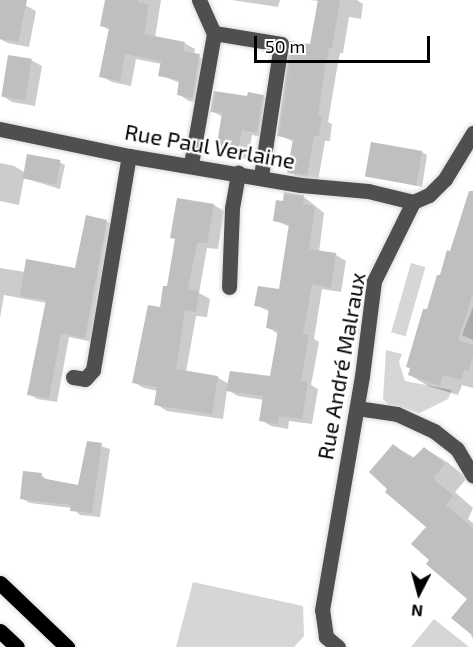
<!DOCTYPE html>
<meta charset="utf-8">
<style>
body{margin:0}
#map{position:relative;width:473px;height:647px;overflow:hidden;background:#fff;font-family:"Exo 2",sans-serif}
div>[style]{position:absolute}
.green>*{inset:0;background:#d6d6d6;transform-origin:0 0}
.shadow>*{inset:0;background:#0003}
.building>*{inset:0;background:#bfbfbf;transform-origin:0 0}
.roads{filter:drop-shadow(0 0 2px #dbdbdb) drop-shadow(0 0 2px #dbdbdb)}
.minor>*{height:15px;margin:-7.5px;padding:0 7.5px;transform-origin:7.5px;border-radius:7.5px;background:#4f4f4f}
.major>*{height:15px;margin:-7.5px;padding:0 7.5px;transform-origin:7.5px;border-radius:7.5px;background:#000}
span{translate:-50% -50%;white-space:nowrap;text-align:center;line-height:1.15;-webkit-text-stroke:4.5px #fff;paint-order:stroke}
.street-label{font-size:22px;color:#000}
.north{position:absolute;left:389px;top:563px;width:60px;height:60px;-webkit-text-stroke:4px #fff;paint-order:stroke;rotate:186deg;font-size:16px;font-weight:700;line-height:24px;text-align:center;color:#000}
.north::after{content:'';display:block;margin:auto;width:21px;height:27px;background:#000;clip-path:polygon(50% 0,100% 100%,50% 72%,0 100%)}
.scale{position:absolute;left:254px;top:36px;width:176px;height:27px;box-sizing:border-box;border:3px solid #000;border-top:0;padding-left:8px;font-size:18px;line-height:21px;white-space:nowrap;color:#000;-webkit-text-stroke:4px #fff;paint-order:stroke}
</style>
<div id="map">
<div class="green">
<i style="left:411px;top:263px;width:15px;height:72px;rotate:16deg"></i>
<i style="clip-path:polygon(473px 307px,473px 340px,462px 335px)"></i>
<i style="clip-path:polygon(386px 350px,402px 354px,399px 362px,405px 381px,452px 390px,448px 399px,420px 413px,389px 405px,383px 399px)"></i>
<i style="clip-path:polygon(193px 582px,303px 606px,304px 636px,294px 647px,176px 647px)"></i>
<i style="clip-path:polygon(434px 619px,469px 647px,411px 647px)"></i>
</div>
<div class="shadow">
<i style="clip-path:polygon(107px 0,161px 0,155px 38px,184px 43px,195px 49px,194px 55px,211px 62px,203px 103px,189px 101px,178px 94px,180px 83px,160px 75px,162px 64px,136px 59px,131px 86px,112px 82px,101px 76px,110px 30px,102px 26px)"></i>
<i style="clip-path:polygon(232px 0,280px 0,278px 7px)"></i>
<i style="clip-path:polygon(310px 0,357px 0,363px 4px,361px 19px,349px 17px,343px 53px,340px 53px,336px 74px,328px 122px,332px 124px,330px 141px,325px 141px,318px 181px,299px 178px,289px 172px,294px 142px,279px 135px,312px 46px,319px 1px)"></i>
<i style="clip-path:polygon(25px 5px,36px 11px,29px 47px,8px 43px,0 39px,0 9px)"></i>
<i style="clip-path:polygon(31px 60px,42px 66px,35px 106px,12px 102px,1px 95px)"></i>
<i style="clip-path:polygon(263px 96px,274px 102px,268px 138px,252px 135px,248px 159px,228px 156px,218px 149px,223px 117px,212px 111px)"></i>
<i style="clip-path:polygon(422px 152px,427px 155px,422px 187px,367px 176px)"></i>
<i style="clip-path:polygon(59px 162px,65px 165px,60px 189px,24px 178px,19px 205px,0 201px,0 163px,14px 166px,26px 173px)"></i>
<i style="clip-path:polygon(473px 190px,473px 388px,462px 385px,458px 395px,428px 386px,410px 375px,428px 311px)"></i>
<i style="clip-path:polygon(304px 197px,324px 213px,319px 252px,336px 255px,346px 261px,341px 292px,322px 289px,314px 339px,319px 342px,311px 385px,318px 389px,312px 424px,289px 421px,288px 429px,271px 426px,261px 420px,264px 400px,238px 396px,227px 390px,223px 419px,167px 411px,156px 404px,158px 391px,144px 388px,133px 382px,168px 288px,214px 205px,224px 211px,218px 249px,207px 248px,199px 293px,210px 299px,207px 317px,196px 316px,186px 372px,217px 377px,229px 384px,271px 378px,278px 334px,267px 327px,270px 312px,256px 305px,280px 291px,290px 227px,274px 220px,284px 203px)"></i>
<i style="clip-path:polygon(106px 221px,114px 226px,93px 342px,69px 337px,57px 402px,37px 399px,29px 394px,47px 303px,4px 295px,0 318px,0 268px,25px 272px,76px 270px)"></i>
<i style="clip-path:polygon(88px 442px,110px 449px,100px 517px,80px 515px,72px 508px,30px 503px,21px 498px,41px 475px,50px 482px,79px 487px)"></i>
<i style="clip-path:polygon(394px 446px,415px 458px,424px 448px,447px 462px,467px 478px,455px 492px,473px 508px,468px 519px,473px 523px,473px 639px,471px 636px,473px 634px,469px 599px,431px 560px,428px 526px)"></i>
</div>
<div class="building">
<i style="clip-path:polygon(0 0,27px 0,18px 42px,0 39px)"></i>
<i style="clip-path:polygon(105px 0,138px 0,138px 2px,149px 4px,144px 34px,185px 42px,183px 51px,200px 54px,193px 98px,177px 95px,179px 80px,158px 76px,161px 61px,125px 54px,120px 81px,99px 77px,109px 28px,100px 26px)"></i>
<i style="clip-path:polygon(318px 0,340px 0,332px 48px,329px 48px,325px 67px,318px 116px,322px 117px,319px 136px,314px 136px,307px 176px,287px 173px,293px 139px,277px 136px,290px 41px,310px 44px)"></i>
<i style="left:8px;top:55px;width:24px;height:42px;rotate:9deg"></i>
<i style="clip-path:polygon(214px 91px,247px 96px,248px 92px,264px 95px,258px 133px,242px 130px,237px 154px,216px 150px,222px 113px,210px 112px)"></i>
<i style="left:371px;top:142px;width:52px;height:35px;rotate:10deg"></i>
<i style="left:27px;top:154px;width:34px;height:25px;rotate:10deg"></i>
<i style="clip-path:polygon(469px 191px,473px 191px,473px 293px,458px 340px,473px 345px,473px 356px,468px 372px,464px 370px,461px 380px,443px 375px,440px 386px,408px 375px,410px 368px,406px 367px,423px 309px,427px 309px,437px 275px,440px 275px,447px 250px,450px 251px)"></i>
<i style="clip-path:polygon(284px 192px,304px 195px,303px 204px,315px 206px,309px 249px,336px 253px,331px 288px,312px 284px,303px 334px,309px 335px,301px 381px,308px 382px,302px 419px,279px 416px,278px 424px,259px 421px,263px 396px,226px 391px,230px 371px,270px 376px,278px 330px,266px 328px,269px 308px,254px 306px,258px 286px,279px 289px,289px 224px,273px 221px,276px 200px,283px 201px)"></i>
<i style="clip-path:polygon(177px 198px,214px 204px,207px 243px,197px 243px,188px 289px,199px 291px,196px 312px,185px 310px,176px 369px,218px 376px,212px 414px,154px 405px,157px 387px,132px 383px,148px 305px,160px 307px,163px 286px,167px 286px,175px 239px,170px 238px)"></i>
<i style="clip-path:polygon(86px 215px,107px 220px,85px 338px,61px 333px,49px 398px,27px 395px,46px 300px,20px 296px,26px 259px,75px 268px)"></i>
<i style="clip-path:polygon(87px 441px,102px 443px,92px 513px,70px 511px,71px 505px,20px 499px,23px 471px,42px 473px,41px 478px,78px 485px)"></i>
<i style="clip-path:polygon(393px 444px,412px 459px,424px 447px,445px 464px,433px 478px,453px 496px,446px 505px,473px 528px,473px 636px,451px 618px,467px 599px,426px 564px,429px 560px,411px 544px,426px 527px,385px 492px,387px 489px,369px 472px)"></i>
</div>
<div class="roads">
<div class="minor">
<i style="left:199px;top:0;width:36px;rotate:66deg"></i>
<i style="left:214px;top:33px;width:68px;rotate:9.3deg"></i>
<i style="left:281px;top:44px;width:134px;rotate:98.6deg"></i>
<i style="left:0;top:129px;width:132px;rotate:11.8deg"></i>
<i style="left:129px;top:156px;width:174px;rotate:9.6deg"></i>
<i style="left:301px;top:185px;width:67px;rotate:5.1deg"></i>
<i style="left:368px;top:191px;width:46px;rotate:13.7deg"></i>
<i style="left:191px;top:164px;width:133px;rotate:-80deg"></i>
<i style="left:229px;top:287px;width:79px;rotate:-87.8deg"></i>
<i style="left:232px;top:208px;width:36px;rotate:-80deg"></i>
<i style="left:73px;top:377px;width:12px;rotate:9deg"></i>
<i style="left:85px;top:379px;width:12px;rotate:-48deg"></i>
<i style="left:93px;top:370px;width:217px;rotate:-80.5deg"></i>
<i style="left:357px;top:408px;width:40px;rotate:8.5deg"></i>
<i style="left:397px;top:414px;width:41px;rotate:24.7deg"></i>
<i style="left:434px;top:431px;width:29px;rotate:38deg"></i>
<i style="left:457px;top:449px;width:31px;rotate:59deg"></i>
<i style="left:338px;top:647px;width:16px;rotate:-140deg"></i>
<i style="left:326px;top:637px;width:27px;rotate:-98deg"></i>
<i style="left:322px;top:610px;width:237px;rotate:-80.3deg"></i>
<i style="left:362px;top:376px;width:96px;rotate:-82.8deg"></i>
<i style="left:374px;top:281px;width:88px;rotate:-63.7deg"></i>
<i style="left:413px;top:202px;width:17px;rotate:-24deg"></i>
<i style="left:429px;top:195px;width:23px;rotate:-45deg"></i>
<i style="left:445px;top:179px;width:54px;rotate:-58.7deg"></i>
</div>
<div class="major">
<i style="left:0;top:583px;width:93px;rotate:43.7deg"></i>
<i style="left:0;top:631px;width:23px;rotate:43deg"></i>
</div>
</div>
<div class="street-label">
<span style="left:210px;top:146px;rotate:10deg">Rue Paul Verlaine</span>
<span style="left:341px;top:366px;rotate:-80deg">Rue André Malraux</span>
</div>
<div class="north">N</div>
<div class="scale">50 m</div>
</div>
